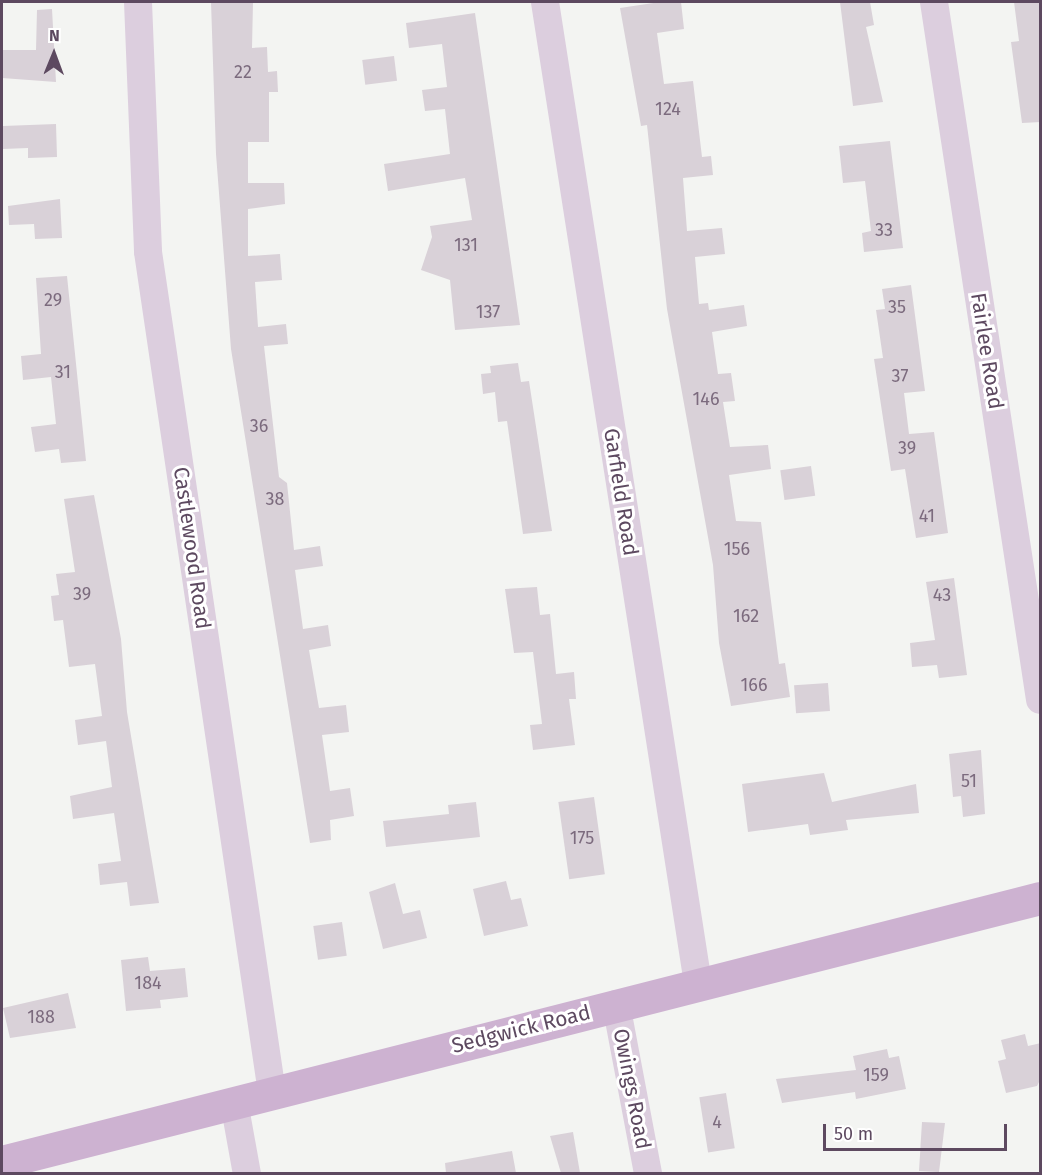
<!DOCTYPE html>
<style>
body{margin:0}
#map{position:relative;width:1042px;height:1175px;overflow:hidden;background:#f3f4f2;font-family:"Fira Sans",sans-serif}
div>[style]{position:absolute}
.building>*{inset:0;background:#d9d1d8;transform-origin:0 0}
.minor>*{height:28px;margin:-14px;padding:0 14px;transform-origin:14px;border-radius:14px;background:#dccede}
.major>*{height:33px;margin:-16.5px;padding:0 16.5px;transform-origin:16.5px;border-radius:16.5px;background:#cdb2d1}
span{translate:-50% -50%;white-space:nowrap;text-align:center;line-height:1.15;-webkit-text-stroke:6px #fff;paint-order:stroke}
.number-label{font-size:18px;color:#7c6b7e}
.number-label span{-webkit-text-stroke-width:0}
.street-label{font-size:21px;color:#5d4960}
.frame{position:absolute;inset:0;border:3px solid #5d4960;pointer-events:none}
.north{position:absolute;left:24px;top:24px;width:60px;height:60px;-webkit-text-stroke:4px #fff;paint-order:stroke;rotate:1deg;font-size:16px;font-weight:700;line-height:24px;text-align:center;color:#5d4960}
.north::after{content:'';display:block;margin:auto;width:21px;height:27px;background:#5d4960;clip-path:polygon(50% 0,100% 100%,50% 72%,0 100%)}
.scale{position:absolute;left:823px;top:1124px;width:184px;height:27px;box-sizing:border-box;border:3px solid #5d4960;border-top:0;padding-left:8px;font-size:18px;line-height:21px;white-space:nowrap;color:#5d4960;-webkit-text-stroke:4px #fff;paint-order:stroke}
</style>
<div id="map">
<div class="building">
<i style="clip-path:polygon(211px 2px,253px 2px,252px 48px,267px 47px,268px 72px,277px 71px,278px 92px,269px 92px,269px 142px,248px 142px,248px 183px,284px 183px,285px 204px,248px 209px,248px 256px,280px 254px,282px 280px,255px 282px,258px 327px,286px 324px,288px 344px,264px 346px,279px 477px,287px 483px,294px 550px,320px 546px,323px 566px,295px 570px,303px 629px,328px 625px,331px 646px,309px 650px,319px 708px,346px 705px,349px 732px,322px 735px,330px 791px,350px 788px,354px 816px,330px 820px,331px 840px,310px 843px,231px 349px,216px 154px)"></i>
<i style="clip-path:polygon(660px 2px,681px 2px,684px 29px,657px 33px,664px 84px,693px 81px,702px 157px,711px 156px,713px 175px,683px 178px,687px 231px,722px 228px,725px 254px,695px 257px,699px 304px,708px 303px,709px 310px,744px 305px,747px 326px,712px 332px,718px 374px,731px 373px,735px 401px,723px 402px,730px 447px,768px 445px,771px 469px,729px 475px,736px 521px,761px 522px,779px 664px,785px 663px,790px 697px,731px 706px,719px 643px,713px 565px,667px 309px,647px 125px,641px 126px,620px 8px)"></i>
<i style="clip-path:polygon(840px 2px,870px 2px,874px 25px,866px 27px,883px 102px,853px 106px)"></i>
<i style="clip-path:polygon(1014px 2px,1041px 2px,1041px 122px,1022px 123px,1011px 42px,1019px 41px)"></i>
<i style="clip-path:polygon(52px 9px,56px 82px,2px 78px,2px 50px,36px 50px,37px 10px)"></i>
<i style="clip-path:polygon(475px 13px,520px 325px,455px 330px,450px 280px,421px 270px,432px 237px,430px 226px,472px 220px,465px 178px,388px 191px,384px 164px,450px 154px,445px 109px,425px 111px,422px 90px,447px 87px,442px 44px,409px 48px,406px 23px)"></i>
<i style="left:394px;top:56px;width:25px;height:32px;rotate:83deg"></i>
<i style="clip-path:polygon(56px 124px,57px 157px,28px 158px,28px 148px,3px 149px,3px 126px)"></i>
<i style="clip-path:polygon(890px 141px,903px 248px,864px 252px,862px 233px,871px 231px,865px 181px,843px 183px,839px 146px)"></i>
<i style="clip-path:polygon(60px 199px,62px 238px,35px 239px,34px 224px,9px 225px,8px 206px)"></i>
<i style="clip-path:polygon(67px 276px,86px 461px,61px 463px,59px 449px,35px 452px,31px 427px,56px 424px,51px 377px,23px 380px,21px 356px,41px 354px,36px 278px)"></i>
<i style="clip-path:polygon(911px 285px,925px 391px,904px 393px,909px 434px,934px 432px,948px 533px,916px 538px,905px 469px,891px 471px,874px 359px,883px 358px,876px 310px,885px 309px,882px 289px)"></i>
<i style="clip-path:polygon(518px 363px,521px 382px,529px 381px,552px 531px,523px 534px,507px 421px,498px 422px,495px 392px,483px 394px,481px 374px,491px 373px,490px 366px)"></i>
<i style="left:811px;top:466px;width:30px;height:31px;rotate:82deg"></i>
<i style="clip-path:polygon(94px 495px,121px 639px,127px 712px,159px 903px,130px 906px,127px 882px,100px 885px,98px 864px,121px 861px,114px 813px,73px 819px,70px 796px,112px 787px,106px 741px,78px 745px,75px 720px,102px 716px,95px 664px,69px 667px,63px 620px,54px 621px,51px 596px,59px 595px,56px 574px,75px 572px,64px 499px)"></i>
<i style="clip-path:polygon(954px 578px,967px 675px,939px 678px,937px 665px,912px 667px,910px 643px,935px 640px,926px 582px)"></i>
<i style="clip-path:polygon(537px 587px,540px 615px,550px 614px,556px 674px,574px 672px,576px 699px,569px 699px,575px 745px,533px 750px,530px 725px,542px 724px,533px 652px,514px 653px,505px 589px)"></i>
<i style="left:828px;top:683px;width:28px;height:34px;rotate:86deg"></i>
<i style="clip-path:polygon(981px 750px,985px 814px,963px 817px,961px 796px,953px 797px,949px 754px)"></i>
<i style="clip-path:polygon(824px 773px,832px 802px,916px 784px,919px 813px,846px 820px,848px 830px,810px 835px,808px 824px,748px 832px,742px 784px)"></i>
<i style="left:594px;top:797px;width:78px;height:36px;rotate:82deg"></i>
<i style="clip-path:polygon(476px 802px,480px 837px,386px 847px,383px 821px,449px 814px,448px 805px)"></i>
<i style="clip-path:polygon(506px 881px,511px 900px,521px 898px,528px 926px,484px 936px,473px 889px)"></i>
<i style="clip-path:polygon(395px 883px,403px 914px,420px 910px,427px 938px,383px 949px,369px 892px)"></i>
<i style="left:342px;top:922px;width:34px;height:29px;rotate:82deg"></i>
<i style="clip-path:polygon(148px 957px,150px 971px,185px 968px,188px 997px,160px 1000px,161px 1008px,126px 1011px,121px 960px)"></i>
<i style="clip-path:polygon(68px 993px,76px 1028px,10px 1038px,3px 1008px)"></i>
<i style="clip-path:polygon(1025px 1034px,1028px 1046px,1041px 1043px,1041px 1078px,1037px 1086px,1006px 1093px,998px 1061px,1006px 1059px,1001px 1040px)"></i>
<i style="clip-path:polygon(887px 1049px,889px 1058px,899px 1056px,906px 1089px,856px 1099px,855px 1092px,782px 1103px,776px 1079px,856px 1070px,853px 1056px)"></i>
<i style="left:726px;top:1093px;width:56px;height:27px;rotate:81deg"></i>
<i style="clip-path:polygon(922px 1122px,945px 1123px,939px 1172px,919px 1171px)"></i>
<i style="clip-path:polygon(573px 1132px,580px 1173px,561px 1173px,550px 1136px)"></i>
<i style="clip-path:polygon(512px 1151px,516px 1173px,446px 1173px,445px 1163px)"></i>
</div>
<div class="minor">
<i style="left:138px;top:2px;width:250px;rotate:87.7deg"></i>
<i style="left:148px;top:252px;width:850px;rotate:81.61deg"></i>
<i style="left:545px;top:2px;width:993px;rotate:81.14deg"></i>
<i style="left:934px;top:2px;width:706px;rotate:81.36deg"></i>
<i style="left:616px;top:1004px;width:173px;rotate:79.3deg"></i>
<i style="left:234px;top:1102px;width:73px;rotate:79.8deg"></i>
</div>
<div class="major">
<i style="left:2px;top:1162px;width:1071px;rotate:-14.27deg"></i>
</div>
<div class="number-label">
<span style="left:243px;top:72px">22</span>
<span style="left:668px;top:109px">124</span>
<span style="left:884px;top:230px">33</span>
<span style="left:466px;top:245px">131</span>
<span style="left:53px;top:300px">29</span>
<span style="left:897px;top:307px">35</span>
<span style="left:488px;top:312px">137</span>
<span style="left:63px;top:372px">31</span>
<span style="left:900px;top:376px">37</span>
<span style="left:706px;top:399px">146</span>
<span style="left:259px;top:426px">36</span>
<span style="left:907px;top:448px">39</span>
<span style="left:275px;top:499px">38</span>
<span style="left:927px;top:516px">41</span>
<span style="left:737px;top:549px">156</span>
<span style="left:82px;top:594px">39</span>
<span style="left:942px;top:595px">43</span>
<span style="left:746px;top:616px">162</span>
<span style="left:754px;top:685px">166</span>
<span style="left:969px;top:781px">51</span>
<span style="left:582px;top:838px">175</span>
<span style="left:148px;top:983px">184</span>
<span style="left:41px;top:1017px">188</span>
<span style="left:876px;top:1075px">159</span>
<span style="left:717px;top:1122px">4</span>
</div>
<div class="street-label">
<span style="left:987px;top:351px;rotate:81deg">Fairlee Road</span>
<span style="left:621px;top:492px;rotate:81deg">Garfield Road</span>
<span style="left:192px;top:548px;rotate:82deg">Castlewood Road</span>
<span style="left:521px;top:1029px;rotate:-14deg">Sedgwick Road</span>
<span style="left:632px;top:1089px;rotate:79deg">Owings Road</span>
</div>
<div class="frame"></div>
<div class="north">N</div>
<div class="scale">50 m</div>
</div>
